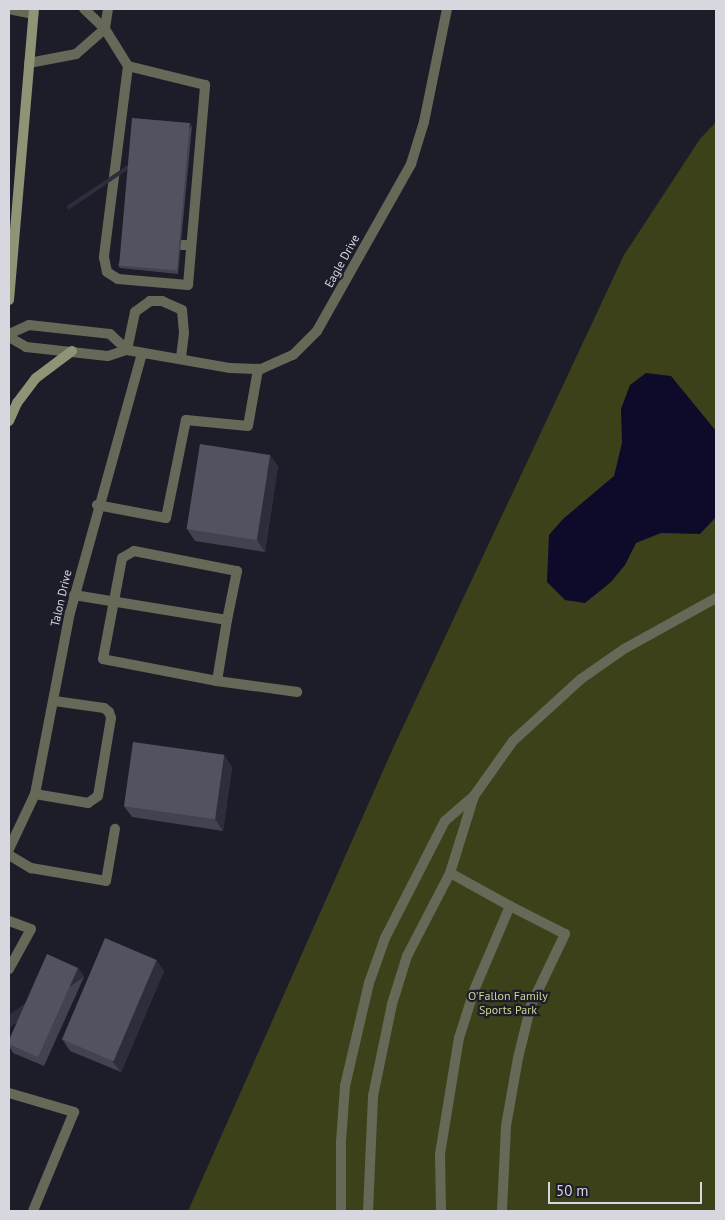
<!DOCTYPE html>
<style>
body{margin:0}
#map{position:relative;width:725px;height:1220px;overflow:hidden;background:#1d1d2a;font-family:"PT Sans",sans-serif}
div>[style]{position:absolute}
.green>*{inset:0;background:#3c411a}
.water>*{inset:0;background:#0d0a2a}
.lane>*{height:10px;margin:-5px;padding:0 5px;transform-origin:5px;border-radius:5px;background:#666957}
.street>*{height:10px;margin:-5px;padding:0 5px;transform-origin:5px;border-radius:5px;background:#666957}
.secondary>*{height:10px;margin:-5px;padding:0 5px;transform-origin:5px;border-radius:5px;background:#8f9476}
.wall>*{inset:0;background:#424351}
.shaded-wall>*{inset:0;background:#2d2d3b;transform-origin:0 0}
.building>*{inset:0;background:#525360;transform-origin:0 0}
span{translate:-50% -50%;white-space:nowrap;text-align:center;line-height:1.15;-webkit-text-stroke:4.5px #1d1d2a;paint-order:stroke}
.street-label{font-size:12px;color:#d6d7df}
.park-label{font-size:12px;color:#ccd68e}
.frame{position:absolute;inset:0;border:10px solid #d6d7df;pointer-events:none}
.scale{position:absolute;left:548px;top:1182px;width:154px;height:22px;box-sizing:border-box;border:2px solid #d6d7df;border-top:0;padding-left:6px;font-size:15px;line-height:18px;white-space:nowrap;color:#d6d7df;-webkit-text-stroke:4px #1d1d2a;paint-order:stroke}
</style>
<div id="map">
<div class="green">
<i style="clip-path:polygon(716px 122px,716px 1211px,188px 1211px,394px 746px,624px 255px,700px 139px)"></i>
</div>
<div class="water">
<i style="clip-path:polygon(646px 373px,671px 376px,716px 431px,716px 517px,700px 534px,661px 533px,636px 543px,625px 565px,611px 582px,585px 603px,565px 600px,547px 582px,549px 535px,563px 519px,614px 476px,622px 443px,621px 409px,630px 385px)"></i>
</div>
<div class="lane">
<i style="left:108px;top:9px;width:20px;rotate:99deg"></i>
<i style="left:105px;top:29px;width:44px;rotate:58.1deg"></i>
<i style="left:128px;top:66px;width:193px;rotate:97.2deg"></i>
<i style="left:104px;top:257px;width:15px;rotate:79deg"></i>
<i style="left:107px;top:272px;width:13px;rotate:32deg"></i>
<i style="left:118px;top:279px;width:70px;rotate:4.9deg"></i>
<i style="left:188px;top:285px;width:201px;rotate:-85.1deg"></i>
<i style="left:205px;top:85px;width:79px;rotate:-166.1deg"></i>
<i style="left:29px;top:63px;width:48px;rotate:-10.8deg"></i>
<i style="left:76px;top:54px;width:38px;rotate:-41deg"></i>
<i style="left:105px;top:29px;width:29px;rotate:-136deg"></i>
<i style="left:181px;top:245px;width:10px"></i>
<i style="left:127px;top:350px;width:39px;rotate:-78deg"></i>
<i style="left:135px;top:312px;width:19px;rotate:-36deg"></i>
<i style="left:150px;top:301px;width:12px"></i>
<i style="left:162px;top:301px;width:22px;rotate:24deg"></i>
<i style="left:182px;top:310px;width:23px;rotate:85deg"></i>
<i style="left:184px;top:333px;width:26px;rotate:97deg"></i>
<i style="left:97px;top:505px;width:70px;rotate:10.7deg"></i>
<i style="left:166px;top:518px;width:100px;rotate:-78.5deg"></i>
<i style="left:186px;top:420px;width:62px;rotate:5.5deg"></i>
<i style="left:248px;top:426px;width:58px;rotate:-80deg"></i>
<i style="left:74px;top:595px;width:155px;rotate:9.3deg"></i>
<i style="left:227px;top:620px;width:62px;rotate:99.3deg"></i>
<i style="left:217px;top:681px;width:81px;rotate:7.8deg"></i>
<i style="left:217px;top:681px;width:116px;rotate:-169.1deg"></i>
<i style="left:103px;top:659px;width:103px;rotate:-79.3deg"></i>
<i style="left:122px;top:558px;width:14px;rotate:-30deg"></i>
<i style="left:134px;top:551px;width:105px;rotate:11deg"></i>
<i style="left:237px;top:571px;width:50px;rotate:101.5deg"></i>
<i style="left:35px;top:794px;width:54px;rotate:9.6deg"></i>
<i style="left:88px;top:803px;width:12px;rotate:-35deg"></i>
<i style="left:98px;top:796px;width:79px;rotate:-80.5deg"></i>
<i style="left:111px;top:718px;width:6px;rotate:-108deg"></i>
<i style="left:109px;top:712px;width:6px;rotate:-141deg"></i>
<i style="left:104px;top:708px;width:50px;rotate:-172deg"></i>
<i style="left:9px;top:855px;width:26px;rotate:31deg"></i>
<i style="left:31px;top:868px;width:76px;rotate:9.8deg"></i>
<i style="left:106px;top:881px;width:53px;rotate:-80.2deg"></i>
<i style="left:9px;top:921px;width:23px;rotate:20deg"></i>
<i style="left:31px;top:929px;width:46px;rotate:118.8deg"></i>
<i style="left:9px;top:1093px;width:68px;rotate:16.3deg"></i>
<i style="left:74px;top:1112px;width:107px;rotate:112.5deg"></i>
<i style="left:441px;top:1211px;width:57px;rotate:-91deg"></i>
<i style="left:440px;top:1154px;width:118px;rotate:-80.7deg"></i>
<i style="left:459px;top:1038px;width:52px;rotate:-72.3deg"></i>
<i style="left:475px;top:988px;width:89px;rotate:-66.9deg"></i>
<i style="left:510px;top:906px;width:68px;rotate:-151.2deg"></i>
<i style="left:502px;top:1211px;width:85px;rotate:-87.3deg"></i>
<i style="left:506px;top:1126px;width:69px;rotate:-80deg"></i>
<i style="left:518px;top:1058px;width:55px;rotate:-76.2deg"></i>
<i style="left:531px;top:1005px;width:79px;rotate:-64.4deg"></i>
<i style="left:565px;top:934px;width:62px;rotate:-153deg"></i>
</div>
<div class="street">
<i style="left:9px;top:9px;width:25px;rotate:12deg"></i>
<i style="left:9px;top:334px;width:22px;rotate:-24deg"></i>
<i style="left:29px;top:325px;width:81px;rotate:6.3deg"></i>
<i style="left:110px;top:334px;width:23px;rotate:43deg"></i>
<i style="left:9px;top:337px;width:20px;rotate:30deg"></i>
<i style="left:26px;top:347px;width:82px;rotate:6.3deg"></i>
<i style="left:108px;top:356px;width:20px;rotate:-18deg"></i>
<i style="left:127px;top:350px;width:105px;rotate:9.9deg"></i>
<i style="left:230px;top:368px;width:31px;rotate:2deg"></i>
<i style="left:261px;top:369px;width:35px;rotate:-24deg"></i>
<i style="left:293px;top:355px;width:34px;rotate:-45deg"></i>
<i style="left:317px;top:331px;width:192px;rotate:-60.6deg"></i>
<i style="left:411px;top:164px;width:44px;rotate:-72.8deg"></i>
<i style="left:424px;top:122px;width:115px;rotate:-78.5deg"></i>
<i style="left:9px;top:849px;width:61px;rotate:-64.7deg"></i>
<i style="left:35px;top:794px;width:184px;rotate:-79.1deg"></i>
<i style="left:70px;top:613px;width:270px;rotate:-74.5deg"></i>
<i style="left:341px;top:1211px;width:69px;rotate:-90deg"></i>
<i style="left:341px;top:1142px;width:56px;rotate:-85.9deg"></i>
<i style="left:345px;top:1086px;width:106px;rotate:-76.9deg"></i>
<i style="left:369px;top:983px;width:48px;rotate:-70.4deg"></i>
<i style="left:385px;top:938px;width:131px;rotate:-62.9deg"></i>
<i style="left:445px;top:821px;width:37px;rotate:-41deg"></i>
<i style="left:368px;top:1211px;width:115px;rotate:-87.5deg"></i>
<i style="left:373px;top:1096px;width:94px;rotate:-78.3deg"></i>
<i style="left:392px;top:1004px;width:50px;rotate:-72.6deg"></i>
<i style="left:407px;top:956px;width:93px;rotate:-62.6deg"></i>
<i style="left:450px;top:873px;width:81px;rotate:-72.7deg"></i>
<i style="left:474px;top:796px;width:67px;rotate:-54.7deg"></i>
<i style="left:513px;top:741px;width:92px;rotate:-42.4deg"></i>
<i style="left:581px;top:679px;width:52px;rotate:-34.9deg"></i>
<i style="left:624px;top:649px;width:105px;rotate:-29deg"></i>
</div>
<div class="secondary">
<i style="left:9px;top:300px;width:292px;rotate:-85.1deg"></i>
<i style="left:9px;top:421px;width:20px;rotate:-66deg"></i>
<i style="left:17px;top:403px;width:31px;rotate:-53deg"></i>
<i style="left:36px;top:378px;width:45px;rotate:-36.9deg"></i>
</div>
<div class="wall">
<i style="clip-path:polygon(190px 123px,192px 126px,178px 274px,120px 268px,118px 265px)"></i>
<i style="clip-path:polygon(278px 466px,265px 552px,195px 541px,187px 529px)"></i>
<i style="clip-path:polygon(224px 755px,232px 767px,223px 831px,132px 817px,124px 806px)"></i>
<i style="clip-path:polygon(156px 960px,164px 971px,121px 1072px,70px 1051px,62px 1039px)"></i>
<i style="clip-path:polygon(78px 968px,84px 977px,44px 1066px,13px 1053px,9px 1046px,9px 1040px)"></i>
</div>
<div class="shaded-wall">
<i style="left:190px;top:123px;width:4px;height:149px;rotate:56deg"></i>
<i style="clip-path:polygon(270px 455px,278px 466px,265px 552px,257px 540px)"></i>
<i style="clip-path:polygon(224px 755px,232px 767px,223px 831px,215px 819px)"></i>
<i style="clip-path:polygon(156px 960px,164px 971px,121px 1072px,112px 1061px)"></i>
<i style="left:78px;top:968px;width:11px;height:98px;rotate:56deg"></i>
</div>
<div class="building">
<i style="left:132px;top:118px;width:58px;height:148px;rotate:5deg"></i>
<i style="left:200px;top:444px;width:71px;height:86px;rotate:9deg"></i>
<i style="left:133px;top:742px;width:92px;height:65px;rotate:8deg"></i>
<i style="left:105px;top:938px;width:56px;height:110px;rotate:23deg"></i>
<i style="clip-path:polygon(47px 954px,78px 968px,38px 1057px,9px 1044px,9px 1040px)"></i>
</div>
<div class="street-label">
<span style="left:342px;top:261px;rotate:-61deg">Eagle Drive</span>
<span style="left:61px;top:598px;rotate:-77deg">Talon Drive</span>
</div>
<div class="park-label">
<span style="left:508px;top:1003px">O'Fallon Family<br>Sports Park</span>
</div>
<div class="frame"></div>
<div class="scale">50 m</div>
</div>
